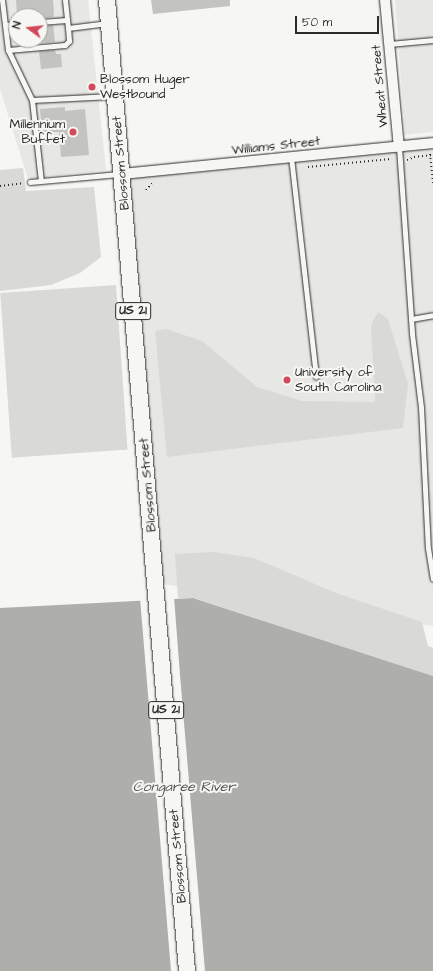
<!DOCTYPE html>
<style>
body{margin:0}
#map{position:relative;width:433px;height:971px;overflow:hidden;background:#f6f6f2;font-family:"Architects Daughter",sans-serif}
div>[style]{position:absolute}
.built>*{inset:0;background:#e7e7e3}
.green>*{inset:0;background:#d9d9d5;transform-origin:0 0}
.water>*{inset:0;background:#aeaeab}
.pier>*{inset:0;background:#f6f6f2}
.building>*{inset:0;background:#c3c3c0}
.path>*{height:2px;margin-top:-1px;transform-origin:0;background:repeating-linear-gradient(90deg,#2b2b2b 0 1px,transparent 0 4px)}
.roads{filter:drop-shadow(0 0 1px #2b2b2b) drop-shadow(0 0 1px #2b2b2b)}
.lane>*{height:5px;margin:-2.5px;padding:0 2.5px;transform-origin:2.5px;border-radius:2.5px;background:#f6f6f2}
.street>*{height:10px;margin:-5px;padding:0 5px;transform-origin:5px;border-radius:5px;background:#f6f6f2}
.primary>*{height:16px;margin:-8px;padding:0 8px;transform-origin:8px;border-radius:8px;background:#f6f6f2}
.dots>*{width:11px;height:11px;translate:-50% -50%;box-sizing:border-box;border:2px solid #f6f6f2;border-radius:50%}
span{translate:-50% -50%;white-space:nowrap;text-align:center;line-height:1.15;-webkit-text-stroke:4px #f6f6f2;paint-order:stroke}
.shield-label span{padding:1px 3px;background:#f6f6f2;border:1px solid;border-radius:3px;-webkit-text-stroke-width:0}
.shield-label{font-size:12px;color:#2b2b2b;font-weight:700}
.poi-label{font-size:13px;color:#2b2b2b}
.left{translate:0 -50%;text-align:left}
.right{translate:-100% -50%;text-align:right}
.street-label{font-size:13px;color:#2b2b2b}
.water-label{font-size:14px;color:#525251;font-style:italic}
.north{position:absolute;left:8px;top:8px;width:40px;height:40px;box-sizing:border-box;background:#f6f6f2;border:1px solid #a5a5a2;border-radius:50%;rotate:285deg;font-size:11px;font-weight:700;line-height:16px;text-align:center;color:#2b2b2b}
.north::after{content:'';display:block;margin:auto;width:14px;height:18px;background:#d1495b;clip-path:polygon(50% 0,100% 100%,50% 72%,0 100%)}
.scale{position:absolute;left:295px;top:16px;width:84px;height:18px;box-sizing:border-box;border:2px solid #2b2b2b;border-top:0;padding-left:5px;font-size:12px;line-height:14px;white-space:nowrap;color:#2b2b2b;-webkit-text-stroke:3px #f6f6f2;paint-order:stroke}
</style>
<div id="map">
<div class="built">
<i style="clip-path:polygon(evenodd,0 0,88px 0,106px 170px,28px 179px,0 89px,0 0,16px 16px,40px 16px,40px 40px,16px 40px,16px 16px)"></i>
<i style="clip-path:polygon(395px 0,433px 0,433px 132px,405px 135px)"></i>
<i style="clip-path:polygon(433px 144px,433px 626px,162px 584px,122px 176px)"></i>
</div>
<div class="green">
<i style="clip-path:polygon(23px 168px,26px 191px,94px 187px,101px 257px,80px 273px,51px 285px,0 291px,0 170px)"></i>
<i style="left:116px;top:285px;width:165px;height:116px;rotate:86deg"></i>
<i style="clip-path:polygon(378px 312px,388px 319px,408px 384px,403px 428px,167px 457px,155px 331px,166px 329px,202px 341px,257px 387px,302px 401px,375px 402px,371px 325px)"></i>
<i style="clip-path:polygon(214px 552px,254px 558px,336px 593px,422px 622px,428px 646px,433px 648px,433px 676px,194px 598px,178px 598px,175px 554px)"></i>
</div>
<div class="water">
<i style="clip-path:polygon(193px 598px,433px 676px,433px 971px,0 971px,0 608px)"></i>
</div>
<div class="pier">
<i style="clip-path:polygon(174px 597px,180px 675px,205px 971px,171px 971px,140px 598px)"></i>
</div>
<div class="building">
<i style="clip-path:polygon(16px 0,53px 0,54px 14px,53px 17px,40px 18px,17px 16px)"></i>
<i style="clip-path:polygon(151px 0,230px 0,230px 6px,153px 14px)"></i>
<i style="clip-path:polygon(53px 25px,55px 42px,39px 43px,40px 26px)"></i>
<i style="clip-path:polygon(55px 50px,56px 54px,61px 54px,62px 67px,41px 69px,39px 51px)"></i>
<i style="clip-path:polygon(65px 107px,65px 111px,85px 109px,89px 155px,61px 157px,59px 132px,42px 132px,40px 109px)"></i>
</div>
<div class="path">
<i style="left:430px;top:154px;width:29px;rotate:84deg"></i>
<i style="left:407px;top:160px;width:8px;rotate:-23deg"></i>
<i style="left:414px;top:157px;width:19px;rotate:-6deg"></i>
<i style="left:308px;top:167px;width:83px;rotate:-5.5deg"></i>
<i style="left:0;top:186px;width:23px;rotate:-7deg"></i>
<i style="left:146px;top:190px;width:11px;rotate:-49deg"></i>
</div>
<div class="roads">
<div class="lane">
<i style="left:2px;top:0;width:50px;rotate:83.2deg"></i>
<i style="left:8px;top:50px;width:55px;rotate:64.4deg"></i>
<i style="left:32px;top:100px;width:81px;rotate:83.7deg"></i>
<i style="left:65px;top:0;width:28px;rotate:84deg"></i>
<i style="left:68px;top:28px;width:40px;rotate:-7.1deg"></i>
<i style="left:40px;top:22px;width:27px;rotate:-4deg"></i>
<i style="left:6px;top:25px;width:10px;rotate:-6deg"></i>
<i style="left:389px;top:44px;width:44px;rotate:-5.2deg"></i>
<i style="left:8px;top:50px;width:57px;rotate:-5deg"></i>
<i style="left:65px;top:45px;width:6px;rotate:-45deg"></i>
<i style="left:69px;top:41px;width:13px;rotate:-94deg"></i>
<i style="left:32px;top:100px;width:80px;rotate:-2.9deg"></i>
<i style="left:399px;top:147px;width:187px;rotate:86deg"></i>
<i style="left:412px;top:334px;width:74px;rotate:83deg"></i>
<i style="left:421px;top:407px;width:141px;rotate:87.2deg"></i>
<i style="left:428px;top:548px;width:31px;rotate:81deg"></i>
<i style="left:291px;top:157px;width:221px;rotate:83.5deg"></i>
<i style="left:30px;top:182px;width:89px;rotate:-5.1deg"></i>
<i style="left:411px;top:319px;width:22px;rotate:-10deg"></i>
</div>
<div class="street">
<i style="left:385px;top:0;width:148px;rotate:84.6deg"></i>
<i style="left:122px;top:174px;width:313px;rotate:-5.7deg"></i>
</div>
<div class="primary">
<i style="left:107px;top:0;width:974px;rotate:85.29deg"></i>
</div>
</div>
<div class="dots">
<i style="left:92px;top:87px;background:#d1495b"></i>
<i style="left:73px;top:132px;background:#d1495b"></i>
<i style="left:287px;top:380px;background:#d1495b"></i>
</div>
<div class="shield-label">
<span style="left:133px;top:311px">US 21</span>
<span style="left:166px;top:710px">US 21</span>
</div>
<div class="poi-label">
<span class="left" style="left:100px;top:87px">Blossom Huger<br>Westbound</span>
<span class="right" style="left:65px;top:132px">Millennium<br>Buffet</span>
<span class="left" style="left:295px;top:380px">University of<br>South Carolina</span>
</div>
<div class="street-label">
<span style="left:380px;top:86px;rotate:-95deg">Wheat Street</span>
<span style="left:276px;top:146px;rotate:-6deg">Williams Street</span>
<span style="left:121px;top:163px;rotate:-95deg">Blossom Street</span>
<span style="left:148px;top:485px;rotate:-95deg">Blossom Street</span>
<span style="left:178px;top:856px;rotate:-95deg">Blossom Street</span>
</div>
<div class="water-label">
<span style="left:184px;top:787px">Congaree River</span>
</div>
<div class="north">N</div>
<div class="scale">50 m</div>
</div>
